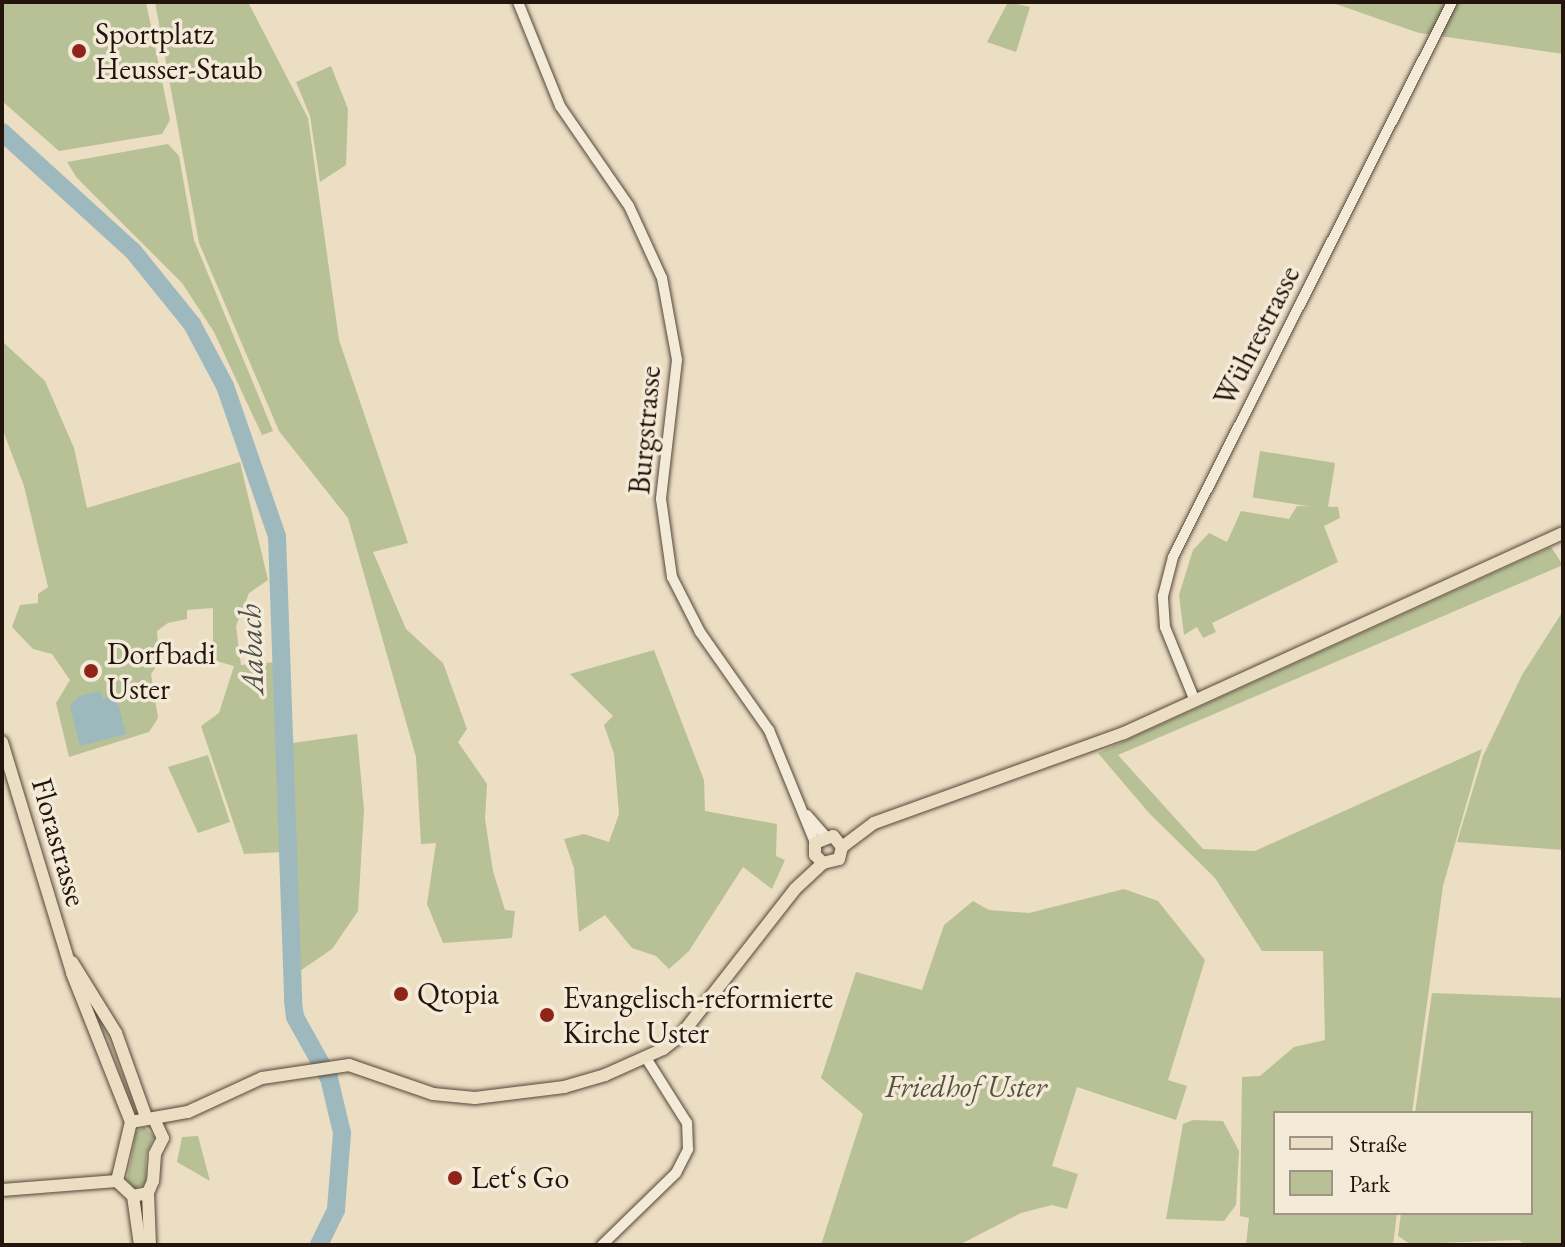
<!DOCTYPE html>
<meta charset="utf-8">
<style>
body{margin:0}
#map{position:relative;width:1565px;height:1247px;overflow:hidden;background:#ecdec3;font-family:"EB Garamond",serif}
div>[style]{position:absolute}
.green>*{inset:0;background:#b7c195;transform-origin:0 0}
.water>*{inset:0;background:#9db9be}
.river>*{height:18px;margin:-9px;padding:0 9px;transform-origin:9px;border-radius:9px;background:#9db9be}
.roads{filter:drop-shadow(0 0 2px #55463a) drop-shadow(0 0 2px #55463a)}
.minor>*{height:10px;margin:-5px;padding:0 5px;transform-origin:5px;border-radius:5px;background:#f3ead8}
.major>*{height:12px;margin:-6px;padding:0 6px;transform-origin:6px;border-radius:6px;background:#ecdec3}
.dots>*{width:22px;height:22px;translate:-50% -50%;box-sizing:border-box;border:4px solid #f3ead8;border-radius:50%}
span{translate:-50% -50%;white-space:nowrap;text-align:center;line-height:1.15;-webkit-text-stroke:7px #f3ead8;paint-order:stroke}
.poi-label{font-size:30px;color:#23140d}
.left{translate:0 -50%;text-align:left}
.street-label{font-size:30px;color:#23140d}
.park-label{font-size:30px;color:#57513d;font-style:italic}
.water-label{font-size:32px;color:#4e4e4b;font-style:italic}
.frame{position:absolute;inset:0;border:4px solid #23140d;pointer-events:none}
.legend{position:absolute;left:1273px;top:1111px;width:260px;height:104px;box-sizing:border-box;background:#f3ead8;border:2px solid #a09487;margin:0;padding:10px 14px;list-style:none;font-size:24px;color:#23140d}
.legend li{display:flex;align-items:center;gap:16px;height:40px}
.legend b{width:40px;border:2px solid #a09487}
</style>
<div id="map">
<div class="green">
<i style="clip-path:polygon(2px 2px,146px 2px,170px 120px,162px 134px,59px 151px,2px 101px)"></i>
<i style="clip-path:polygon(155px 2px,248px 2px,308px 118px,339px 340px,408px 543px,373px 552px,406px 629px,443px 663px,467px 729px,458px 742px,487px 784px,485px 819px,493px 871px,505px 910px,515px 911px,512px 938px,443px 943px,427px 904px,436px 843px,421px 844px,416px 757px,348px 518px,279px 431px,199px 243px)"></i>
<i style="clip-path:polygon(1008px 2px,1030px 7px,1016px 52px,987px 42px)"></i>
<i style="clip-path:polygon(1330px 2px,1563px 2px,1563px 54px,1419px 33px)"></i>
<i style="clip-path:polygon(331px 66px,348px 109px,346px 165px,320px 182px,310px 116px,296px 82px)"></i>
<i style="clip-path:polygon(168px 144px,179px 156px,194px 240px,273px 431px,262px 435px,214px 332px,182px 283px,77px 178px,67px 162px)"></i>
<i style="clip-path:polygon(2px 341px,45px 381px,74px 448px,87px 508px,240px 462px,268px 580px,249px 593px,236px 626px,241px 665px,277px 662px,282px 852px,244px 854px,201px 726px,219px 713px,234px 666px,213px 660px,213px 608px,187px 610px,187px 619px,168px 623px,157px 631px,159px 662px,151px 674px,158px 718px,149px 732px,69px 757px,56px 703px,70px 680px,52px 654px,33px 649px,12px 627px,20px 605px,38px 603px,38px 594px,48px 587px,24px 486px,2px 428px)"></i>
<i style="left:1260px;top:451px;width:76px;height:47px;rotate:9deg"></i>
<i style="clip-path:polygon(1297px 506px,1338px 507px,1340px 518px,1324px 526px,1338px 562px,1212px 623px,1216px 632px,1203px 638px,1197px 627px,1184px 635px,1179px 595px,1193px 550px,1209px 533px,1227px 542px,1241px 511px,1289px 519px)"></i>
<i style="clip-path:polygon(1551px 547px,1563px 565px,1118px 755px,1203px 849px,1255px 851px,1482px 749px,1443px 886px,1412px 1113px,1275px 1113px,1275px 1213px,1397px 1213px,1393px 1245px,1246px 1245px,1249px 1218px,1240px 1216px,1242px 1077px,1260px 1076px,1294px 1047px,1325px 1040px,1323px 951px,1262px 951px,1215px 878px,1149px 813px,1098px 753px)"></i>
<i style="clip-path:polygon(1563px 611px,1563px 850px,1457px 842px,1483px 756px,1522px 675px)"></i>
<i style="clip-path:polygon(654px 650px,704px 780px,705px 811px,777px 824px,776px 856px,785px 860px,772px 889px,743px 867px,689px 951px,669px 969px,656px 956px,632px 948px,605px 915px,579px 932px,574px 868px,564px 839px,584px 834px,609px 842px,619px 814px,614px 754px,604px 725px,613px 716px,570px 674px)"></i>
<i style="clip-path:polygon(357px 734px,364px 810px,358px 911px,332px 949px,297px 973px,292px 743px)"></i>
<i style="clip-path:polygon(208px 755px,230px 822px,198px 833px,168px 767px)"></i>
<i style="clip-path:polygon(1124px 889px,1158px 901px,1205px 960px,1168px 1080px,1187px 1086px,1176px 1120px,1077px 1087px,1052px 1166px,1078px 1174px,1067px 1209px,1052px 1205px,1021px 1213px,959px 1245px,821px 1245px,863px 1114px,821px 1078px,856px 972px,922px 990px,944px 925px,973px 901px,989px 910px,1029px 913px)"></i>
<i style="clip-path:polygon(1432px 993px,1563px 998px,1563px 1245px,1524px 1245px,1519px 1240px,1410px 1244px,1398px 1236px,1401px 1213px,1531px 1213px,1531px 1113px,1415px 1113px)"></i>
<i style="clip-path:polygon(1193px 1120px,1223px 1121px,1239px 1151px,1236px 1205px,1224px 1221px,1166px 1219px,1183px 1124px)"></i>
<i style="clip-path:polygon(144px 1127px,154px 1136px,146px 1156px,146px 1183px,134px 1189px,127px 1180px,136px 1132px)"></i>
<i style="clip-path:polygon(198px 1136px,210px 1181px,177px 1162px,182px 1137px)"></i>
</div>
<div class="water">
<i style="clip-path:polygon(100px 691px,103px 699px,116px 696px,126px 734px,80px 746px,70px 706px,79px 696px)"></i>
</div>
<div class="river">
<i style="left:2px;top:132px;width:177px;rotate:42.3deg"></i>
<i style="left:133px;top:251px;width:94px;rotate:51.1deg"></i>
<i style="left:192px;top:324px;width:70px;rotate:62deg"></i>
<i style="left:225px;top:386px;width:159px;rotate:70.9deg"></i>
<i style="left:277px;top:536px;width:465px;rotate:88deg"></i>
<i style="left:293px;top:1001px;width:16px;rotate:83deg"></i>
<i style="left:295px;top:1017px;width:70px;rotate:60.9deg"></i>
<i style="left:329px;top:1078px;width:57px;rotate:76.7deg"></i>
<i style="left:342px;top:1133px;width:77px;rotate:94.5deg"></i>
<i style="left:336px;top:1210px;width:39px;rotate:116deg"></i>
</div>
<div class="roads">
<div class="minor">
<i style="left:518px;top:2px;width:112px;rotate:68deg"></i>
<i style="left:560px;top:106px;width:121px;rotate:55.4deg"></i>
<i style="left:629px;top:206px;width:79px;rotate:65.4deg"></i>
<i style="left:662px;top:278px;width:83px;rotate:79.6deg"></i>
<i style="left:677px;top:360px;width:140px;rotate:96.6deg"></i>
<i style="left:661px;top:499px;width:79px;rotate:82deg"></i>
<i style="left:672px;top:577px;width:62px;rotate:63deg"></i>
<i style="left:700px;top:632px;width:120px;rotate:54.9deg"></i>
<i style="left:769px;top:730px;width:122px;rotate:67.8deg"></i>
<i style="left:1195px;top:701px;width:80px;rotate:-112.1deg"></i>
<i style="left:1165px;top:627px;width:31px;rotate:-94deg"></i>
<i style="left:1163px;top:596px;width:40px;rotate:-75.6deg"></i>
<i style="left:1173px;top:557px;width:621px;rotate:-63.31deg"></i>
<i style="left:807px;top:815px;width:28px;rotate:49deg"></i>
<i style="left:602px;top:1245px;width:103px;rotate:-44.2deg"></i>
<i style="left:676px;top:1173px;width:27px;rotate:-63deg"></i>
<i style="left:688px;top:1149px;width:26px;rotate:-92deg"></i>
<i style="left:687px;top:1123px;width:77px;rotate:-122.2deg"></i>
</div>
<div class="major">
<i style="left:2px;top:742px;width:241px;rotate:73.1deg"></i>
<i style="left:72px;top:973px;width:160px;rotate:68.4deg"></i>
<i style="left:842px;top:847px;width:40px;rotate:-37deg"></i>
<i style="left:874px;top:823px;width:266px;rotate:-19.8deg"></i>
<i style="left:1124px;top:733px;width:482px;rotate:-24.5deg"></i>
<i style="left:72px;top:962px;width:84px;rotate:58.2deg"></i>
<i style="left:116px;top:1033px;width:89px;rotate:70.3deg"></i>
<i style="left:154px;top:1119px;width:21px;rotate:65deg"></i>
<i style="left:163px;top:1138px;width:18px;rotate:117deg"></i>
<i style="left:155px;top:1154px;width:27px;rotate:94deg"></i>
<i style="left:153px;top:1181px;width:13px;rotate:113deg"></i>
<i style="left:148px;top:1193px;width:15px;rotate:169deg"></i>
<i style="left:133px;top:1196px;width:22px;rotate:-137deg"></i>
<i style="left:117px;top:1181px;width:61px;rotate:-76.7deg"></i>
<i style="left:131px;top:1122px;width:58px;rotate:-10deg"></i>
<i style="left:188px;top:1112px;width:81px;rotate:-24.7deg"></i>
<i style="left:262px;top:1078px;width:88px;rotate:-8.5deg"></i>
<i style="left:349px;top:1065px;width:89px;rotate:19deg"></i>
<i style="left:433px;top:1094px;width:42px;rotate:5.4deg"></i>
<i style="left:475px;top:1098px;width:90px;rotate:-7deg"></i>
<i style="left:564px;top:1087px;width:43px;rotate:-16.3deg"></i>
<i style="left:605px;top:1075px;width:64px;rotate:-24.1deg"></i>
<i style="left:663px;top:1049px;width:23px;rotate:-38deg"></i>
<i style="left:681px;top:1035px;width:185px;rotate:-52deg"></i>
<i style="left:795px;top:889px;width:38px;rotate:-43deg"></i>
<i style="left:823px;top:863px;width:16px;rotate:-14deg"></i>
<i style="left:839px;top:859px;width:12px;rotate:-76deg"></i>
<i style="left:842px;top:847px;width:14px;rotate:-129deg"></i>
<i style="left:833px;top:836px;width:19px;rotate:159deg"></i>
<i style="left:815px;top:843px;width:12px;rotate:90deg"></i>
<i style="left:815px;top:855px;width:11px;rotate:45deg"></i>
<i style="left:2px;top:1190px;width:115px;rotate:-4.5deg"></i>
<i style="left:148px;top:1193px;width:52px;rotate:87.8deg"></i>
<i style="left:133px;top:1196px;width:49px;rotate:81.9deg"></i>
</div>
</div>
<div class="dots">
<i style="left:79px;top:51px;background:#8f2418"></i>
<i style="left:91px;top:671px;background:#8f2418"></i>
<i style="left:401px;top:994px;background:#8f2418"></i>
<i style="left:547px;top:1015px;background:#8f2418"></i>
<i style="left:455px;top:1178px;background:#8f2418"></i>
</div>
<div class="poi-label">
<span class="left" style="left:95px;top:51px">Sportplatz<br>Heusser-Staub</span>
<span class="left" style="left:107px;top:671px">Dorfbadi<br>Uster</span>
<span class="left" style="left:417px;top:994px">Qtopia</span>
<span class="left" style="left:563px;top:1015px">Evangelisch-reformierte<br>Kirche Uster</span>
<span class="left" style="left:471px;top:1178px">Let‘s Go</span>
</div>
<div class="street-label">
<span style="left:1257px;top:336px;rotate:-63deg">Wührestrasse</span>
<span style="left:645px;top:430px;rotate:-85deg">Burgstrasse</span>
<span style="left:59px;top:842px;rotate:74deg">Florastrasse</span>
</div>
<div class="park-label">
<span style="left:966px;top:1087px">Friedhof Uster</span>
</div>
<div class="water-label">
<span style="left:251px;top:649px;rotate:-92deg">Aabach</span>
</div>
<div class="frame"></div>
<ul class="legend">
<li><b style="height:10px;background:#ecdec3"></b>Straße</li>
<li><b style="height:22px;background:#b7c195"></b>Park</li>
</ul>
</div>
